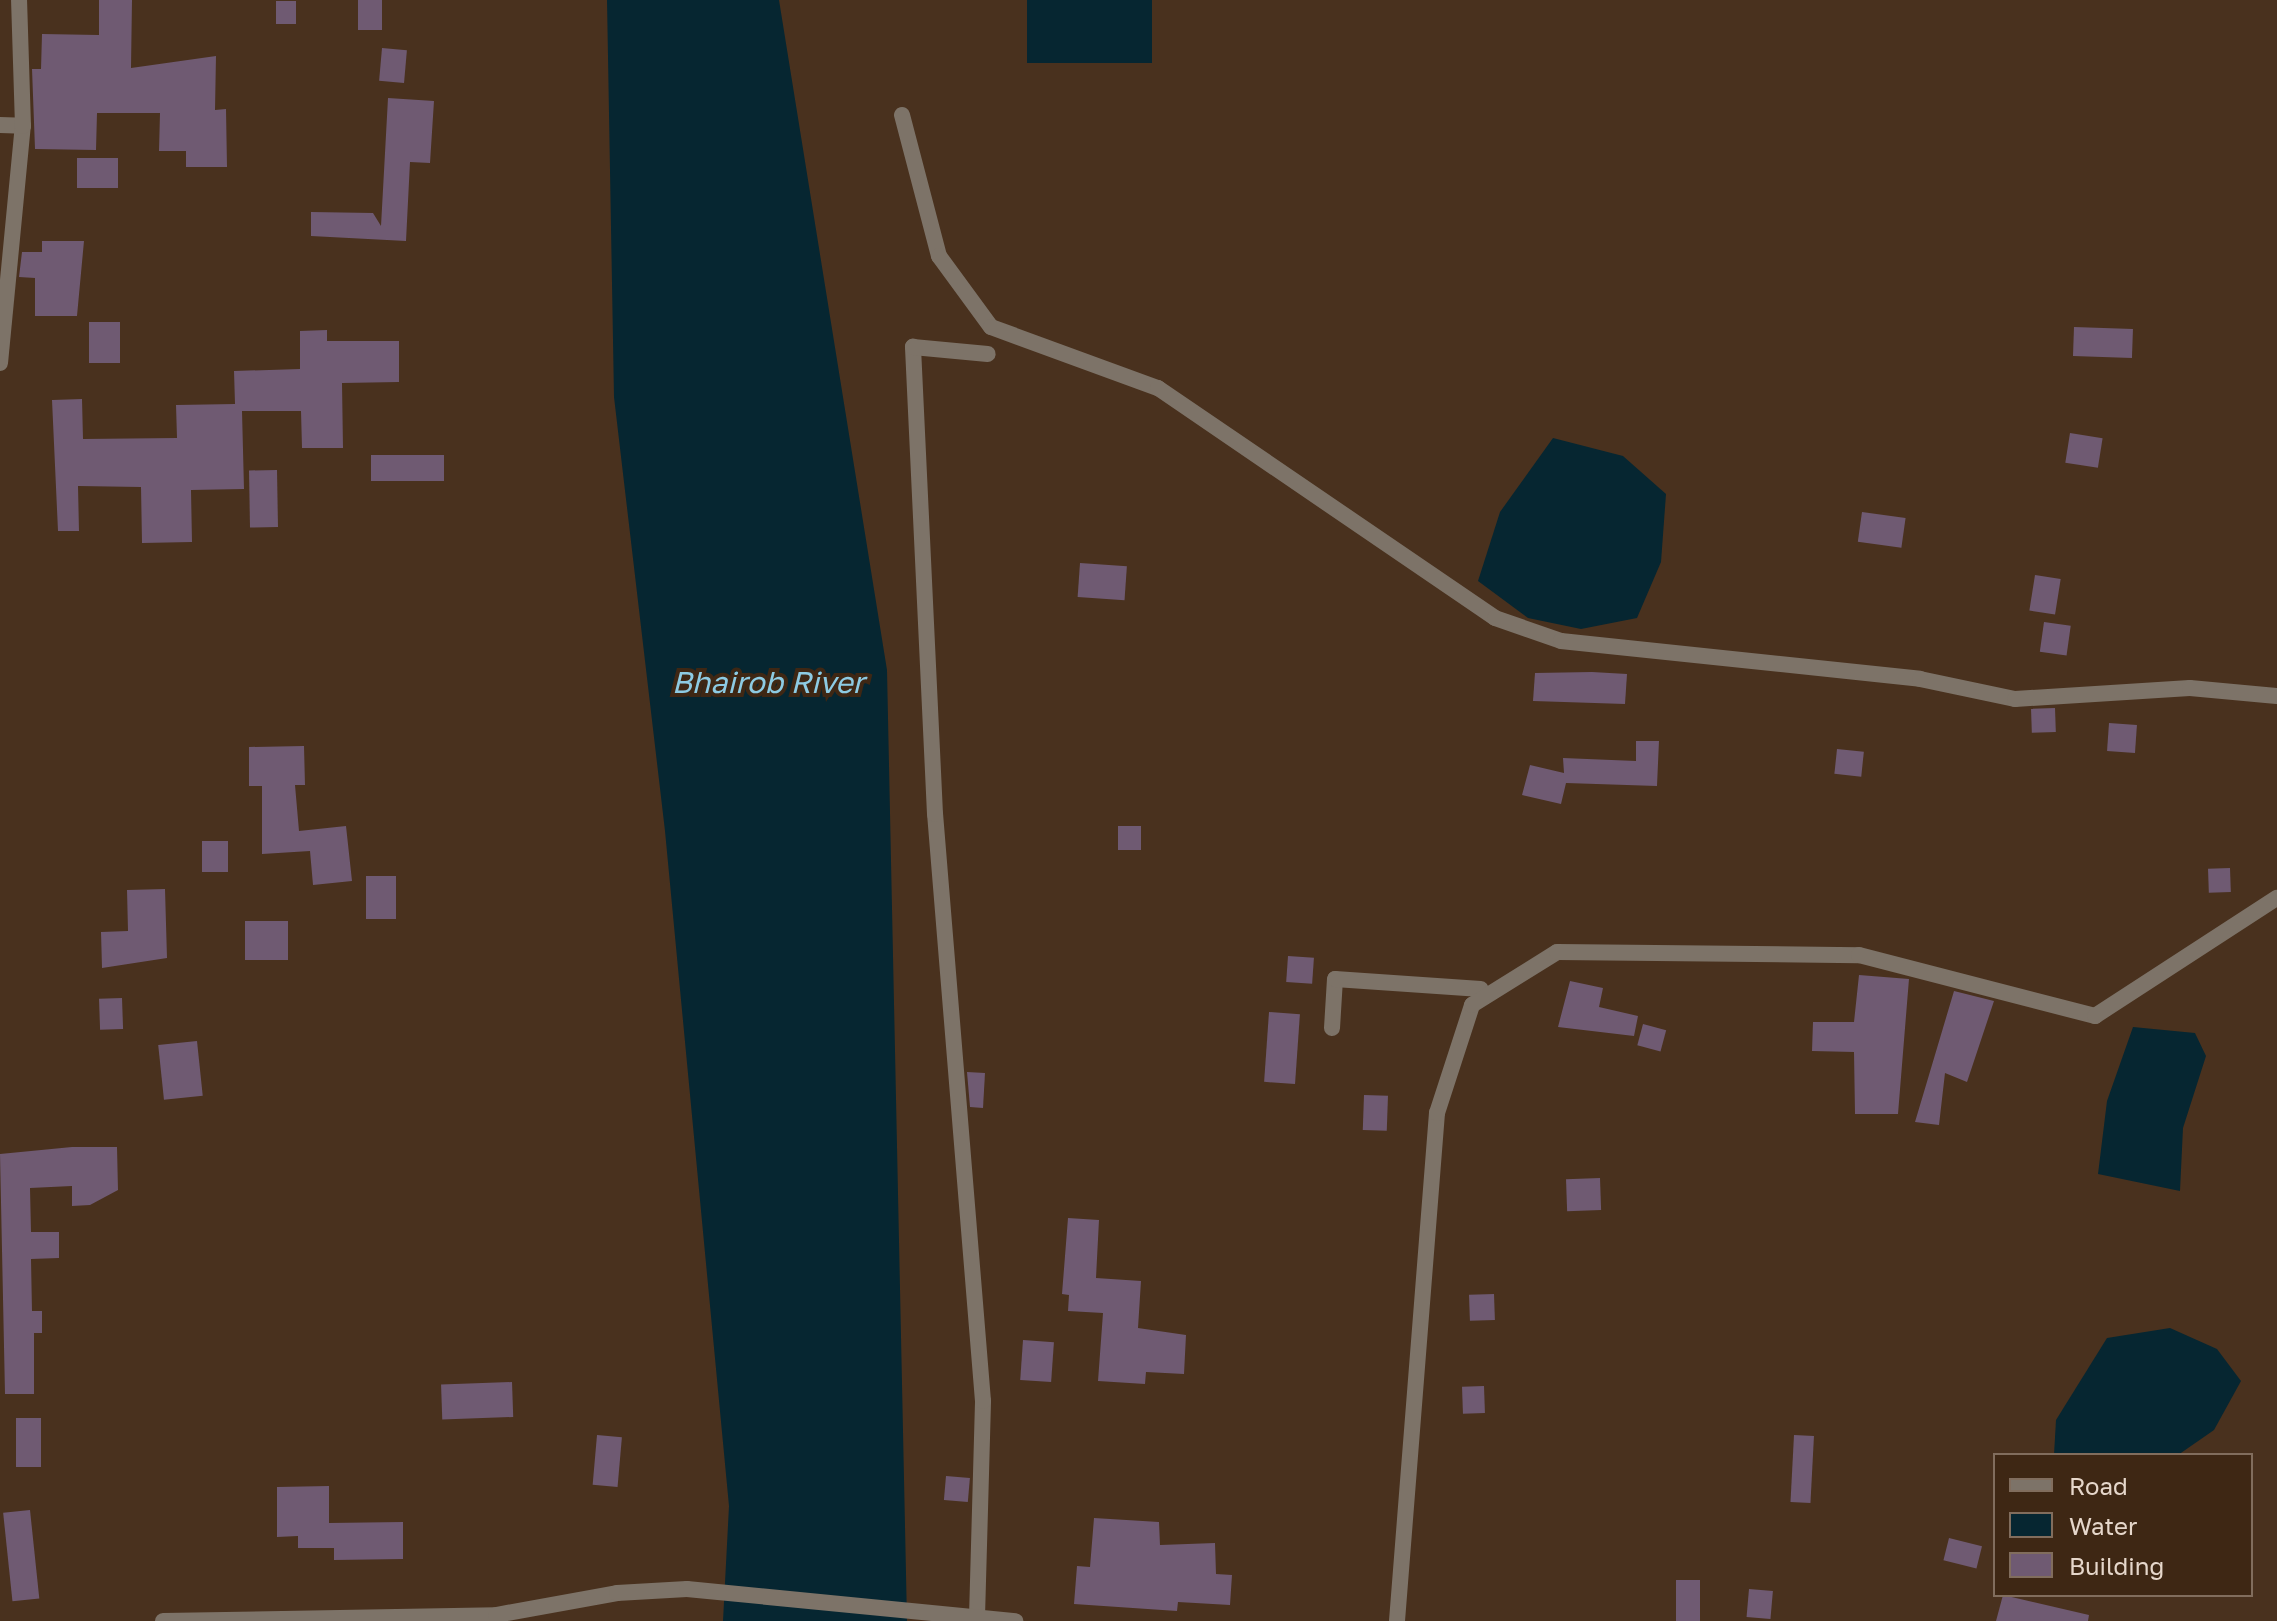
<!DOCTYPE html>
<style>
body{margin:0}
#map{position:relative;width:2277px;height:1621px;overflow:hidden;background:#49311e;font-family:"Golos Text",sans-serif}
div>[style]{position:absolute}
.water>*{inset:0;background:#062631;transform-origin:0 0}
.building>*{inset:0;background:#6f5a72;transform-origin:0 0}
.street>*{height:16px;margin:-8px;padding:0 8px;transform-origin:8px;border-radius:8px;background:#7d7368}
span{translate:-50% -50%;white-space:nowrap;text-align:center;line-height:1.15;-webkit-text-stroke:8px #3e2714;paint-order:stroke}
.water-label{font-size:30px;color:#8dcbe3;font-style:italic}
.legend{position:absolute;left:1993px;top:1453px;width:260px;height:144px;box-sizing:border-box;background:#3e2714;border:2px solid #816d5d;margin:0;padding:10px 14px;list-style:none;font-size:24px;color:#e6d7cb}
.legend li{display:flex;align-items:center;gap:16px;height:40px}
.legend b{width:40px;border:2px solid #816d5d}
</style>
<div id="map">
<div class="water">
<i style="clip-path:polygon(607px 0,779px 0,887px 670px,907px 1621px,723px 1621px,729px 1506px,665px 831px,614px 397px)"></i>
<i style="left:1027px;top:0;width:125px;height:63px"></i>
<i style="clip-path:polygon(1553px 438px,1623px 456px,1666px 494px,1661px 562px,1637px 618px,1581px 629px,1528px 618px,1478px 581px,1500px 512px)"></i>
<i style="clip-path:polygon(2133px 1027px,2195px 1033px,2206px 1056px,2183px 1128px,2180px 1191px,2098px 1174px,2107px 1101px)"></i>
<i style="clip-path:polygon(2170px 1328px,2217px 1349px,2241px 1381px,2214px 1430px,2178px 1455px,2054px 1455px,2056px 1420px,2107px 1338px)"></i>
</div>
<div class="building">
<i style="clip-path:polygon(99px 0,132px 0,131px 68px,216px 56px,215px 110px,226px 109px,227px 167px,186px 167px,186px 151px,159px 151px,160px 113px,97px 113px,96px 150px,35px 149px,32px 69px,41px 69px,42px 34px,99px 35px)"></i>
<i style="left:358px;top:0;width:24px;height:30px"></i>
<i style="left:276px;top:1px;width:20px;height:23px"></i>
<i style="left:382px;top:48px;width:25px;height:33px;rotate:5deg"></i>
<i style="clip-path:polygon(388px 98px,434px 101px,430px 163px,410px 162px,406px 241px,311px 236px,311px 212px,373px 213px,381px 226px)"></i>
<i style="left:77px;top:158px;width:41px;height:30px"></i>
<i style="clip-path:polygon(42px 241px,84px 241px,77px 316px,35px 316px,35px 278px,19px 277px,22px 252px,42px 252px)"></i>
<i style="left:120px;top:322px;width:41px;height:31px;rotate:90deg"></i>
<i style="left:2074px;top:327px;width:59px;height:29px;rotate:2deg"></i>
<i style="clip-path:polygon(327px 330px,327px 341px,399px 341px,399px 382px,342px 383px,343px 448px,302px 448px,301px 411px,242px 411px,244px 489px,191px 490px,192px 542px,142px 543px,141px 487px,78px 486px,79px 531px,58px 531px,52px 400px,82px 399px,83px 439px,177px 438px,176px 405px,235px 404px,234px 371px,300px 369px,300px 331px)"></i>
<i style="left:2070px;top:433px;width:33px;height:30px;rotate:9deg"></i>
<i style="left:444px;top:455px;width:26px;height:73px;rotate:90deg"></i>
<i style="left:277px;top:470px;width:57px;height:28px;rotate:89deg"></i>
<i style="left:1862px;top:512px;width:44px;height:30px;rotate:8deg"></i>
<i style="left:1080px;top:563px;width:47px;height:34px;rotate:4deg"></i>
<i style="left:2035px;top:575px;width:26px;height:36px;rotate:9deg"></i>
<i style="left:2044px;top:622px;width:27px;height:30px;rotate:8deg"></i>
<i style="clip-path:polygon(1592px 672px,1627px 674px,1625px 704px,1533px 701px,1535px 673px)"></i>
<i style="left:2055px;top:708px;width:24px;height:24px;rotate:88deg"></i>
<i style="left:2109px;top:723px;width:28px;height:28px;rotate:4deg"></i>
<i style="clip-path:polygon(1636px 741px,1659px 741px,1657px 786px,1566px 783px,1561px 804px,1522px 795px,1530px 765px,1564px 773px,1563px 758px,1636px 761px)"></i>
<i style="clip-path:polygon(304px 746px,305px 785px,295px 785px,299px 831px,346px 826px,352px 881px,313px 885px,310px 851px,262px 854px,262px 786px,249px 786px,249px 747px)"></i>
<i style="left:1837px;top:749px;width:27px;height:25px;rotate:6deg"></i>
<i style="left:1118px;top:826px;width:23px;height:24px"></i>
<i style="left:202px;top:841px;width:26px;height:31px"></i>
<i style="left:2230px;top:868px;width:24px;height:22px;rotate:88deg"></i>
<i style="left:396px;top:876px;width:43px;height:30px;rotate:90deg"></i>
<i style="clip-path:polygon(165px 889px,167px 958px,102px 968px,101px 932px,128px 931px,127px 890px)"></i>
<i style="left:288px;top:921px;width:39px;height:43px;rotate:90deg"></i>
<i style="left:1288px;top:956px;width:26px;height:26px;rotate:4deg"></i>
<i style="clip-path:polygon(1859px 975px,1909px 979px,1898px 1114px,1855px 1114px,1854px 1052px,1812px 1051px,1813px 1022px,1854px 1022px)"></i>
<i style="clip-path:polygon(1570px 981px,1603px 988px,1599px 1007px,1638px 1016px,1634px 1036px,1558px 1027px)"></i>
<i style="clip-path:polygon(1954px 991px,1994px 1001px,1967px 1082px,1945px 1073px,1939px 1125px,1915px 1122px)"></i>
<i style="left:122px;top:998px;width:31px;height:23px;rotate:88deg"></i>
<i style="left:1269px;top:1012px;width:31px;height:70px;rotate:4deg"></i>
<i style="left:1643px;top:1024px;width:24px;height:22px;rotate:15deg"></i>
<i style="left:197px;top:1041px;width:55px;height:39px;rotate:84deg"></i>
<i style="clip-path:polygon(967px 1072px,985px 1073px,983px 1108px,970px 1107px)"></i>
<i style="left:1364px;top:1095px;width:24px;height:35px;rotate:2deg"></i>
<i style="clip-path:polygon(72px 1147px,117px 1147px,118px 1190px,90px 1205px,72px 1206px,72px 1186px,30px 1188px,31px 1232px,59px 1232px,59px 1258px,31px 1259px,32px 1311px,42px 1311px,42px 1333px,34px 1333px,34px 1394px,5px 1394px,0 1154px)"></i>
<i style="left:1600px;top:1178px;width:32px;height:34px;rotate:88deg"></i>
<i style="clip-path:polygon(1068px 1218px,1099px 1220px,1096px 1278px,1141px 1281px,1138px 1328px,1186px 1335px,1184px 1374px,1146px 1372px,1145px 1384px,1098px 1381px,1103px 1313px,1068px 1311px,1069px 1295px,1062px 1294px)"></i>
<i style="left:1494px;top:1294px;width:26px;height:25px;rotate:88deg"></i>
<i style="left:1023px;top:1340px;width:31px;height:40px;rotate:4deg"></i>
<i style="left:512px;top:1382px;width:35px;height:71px;rotate:88deg"></i>
<i style="left:1484px;top:1386px;width:27px;height:22px;rotate:88deg"></i>
<i style="left:16px;top:1418px;width:25px;height:49px"></i>
<i style="left:597px;top:1435px;width:25px;height:50px;rotate:5deg"></i>
<i style="left:1794px;top:1435px;width:20px;height:67px;rotate:3deg"></i>
<i style="left:946px;top:1476px;width:24px;height:24px;rotate:5deg"></i>
<i style="clip-path:polygon(329px 1486px,329px 1523px,403px 1522px,403px 1559px,334px 1560px,334px 1548px,298px 1548px,298px 1536px,277px 1537px,277px 1487px)"></i>
<i style="left:30px;top:1510px;width:89px;height:27px;rotate:84deg"></i>
<i style="clip-path:polygon(1094px 1518px,1159px 1522px,1160px 1545px,1215px 1543px,1216px 1574px,1232px 1575px,1230px 1605px,1178px 1602px,1177px 1611px,1074px 1604px,1077px 1566px,1090px 1567px)"></i>
<i style="left:1949px;top:1538px;width:34px;height:23px;rotate:14deg"></i>
<i style="left:1676px;top:1580px;width:24px;height:41px"></i>
<i style="left:1749px;top:1589px;width:24px;height:28px;rotate:5deg"></i>
<i style="clip-path:polygon(2003px 1595px,2089px 1615px,2088px 1621px,1996px 1621px)"></i>
</div>
<div class="street">
<i style="left:902px;top:115px;width:146px;rotate:75.3deg"></i>
<i style="left:939px;top:256px;width:88px;rotate:53.8deg"></i>
<i style="left:991px;top:327px;width:178px;rotate:20.1deg"></i>
<i style="left:1158px;top:388px;width:408px;rotate:34.3deg"></i>
<i style="left:1495px;top:618px;width:70px;rotate:19.2deg"></i>
<i style="left:1561px;top:641px;width:361px;rotate:6deg"></i>
<i style="left:1920px;top:679px;width:97px;rotate:11.9deg"></i>
<i style="left:2015px;top:699px;width:175px;rotate:-3.6deg"></i>
<i style="left:2190px;top:688px;width:87px;rotate:5.3deg"></i>
<i style="left:0;top:125px;width:23px;rotate:2deg"></i>
<i style="left:0;top:363px;width:238px;rotate:-84.5deg"></i>
<i style="left:23px;top:126px;width:126px;rotate:-91.8deg"></i>
<i style="left:1332px;top:1028px;width:49px;rotate:-86.5deg"></i>
<i style="left:1335px;top:979px;width:146px;rotate:3.9deg"></i>
<i style="left:977px;top:1617px;width:216px;rotate:-88.4deg"></i>
<i style="left:983px;top:1401px;width:589px;rotate:-94.67deg"></i>
<i style="left:935px;top:814px;width:468px;rotate:-92.7deg"></i>
<i style="left:913px;top:347px;width:75px;rotate:5.3deg"></i>
<i style="left:163px;top:1621px;width:333px;rotate:-1deg"></i>
<i style="left:496px;top:1615px;width:123px;rotate:-10.3deg"></i>
<i style="left:617px;top:1593px;width:70px;rotate:-3.3deg"></i>
<i style="left:687px;top:1589px;width:330px;rotate:5.6deg"></i>
<i style="left:1397px;top:1621px;width:510px;rotate:-85.5deg"></i>
<i style="left:1437px;top:1113px;width:114px;rotate:-72deg"></i>
<i style="left:1472px;top:1005px;width:100px;rotate:-31.9deg"></i>
<i style="left:1557px;top:952px;width:302px;rotate:0.6deg"></i>
<i style="left:1859px;top:955px;width:244px;rotate:14.5deg"></i>
<i style="left:2095px;top:1016px;width:217px;rotate:-33deg"></i>
</div>
<div class="water-label">
<span style="left:768px;top:682px">Bhairob River</span>
</div>
<ul class="legend">
<li><b style="height:10px;background:#7d7368"></b>Road</li>
<li><b style="height:22px;background:#062631"></b>Water</li>
<li><b style="height:22px;background:#6f5a72"></b>Building</li>
</ul>
</div>
